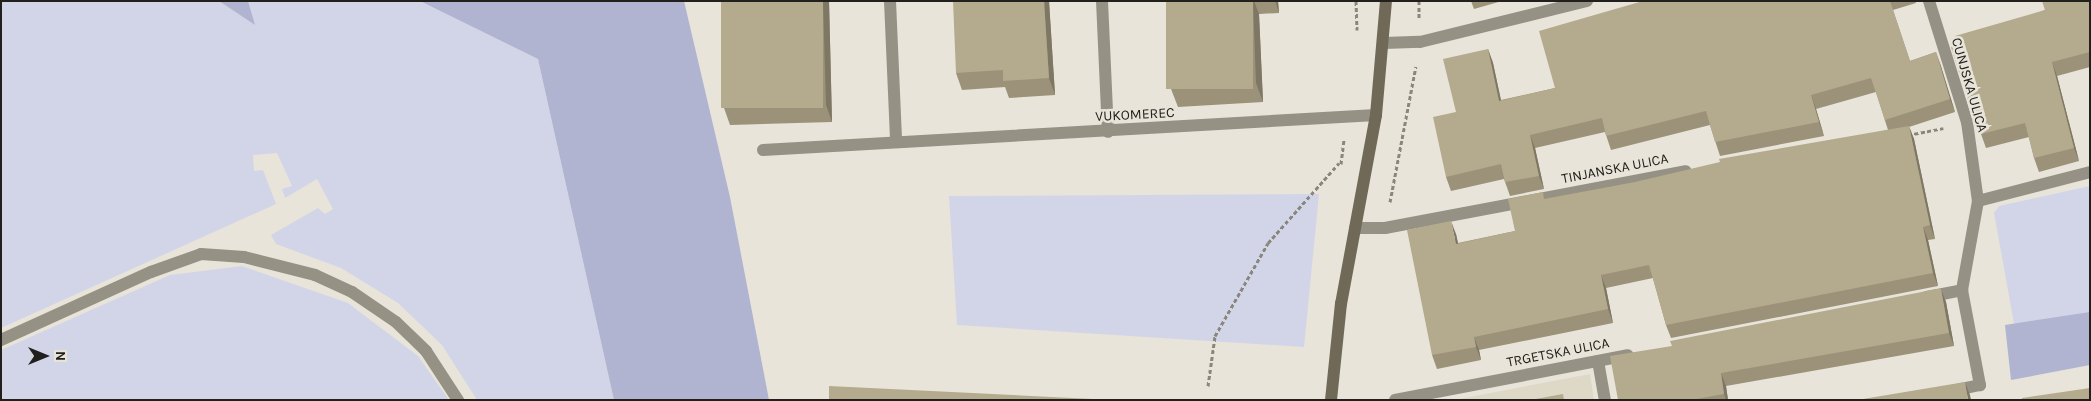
<!DOCTYPE html>
<style>
body{margin:0}
#map{position:relative;width:2091px;height:401px;overflow:hidden;background:#e8e4d9;font-family:Karla,sans-serif}
div>[style]{position:absolute}
.built>*{inset:0;background:#ded8c7}
.green>*{inset:0;background:#d2d5e8}
.forest>*{inset:0;background:#b0b4d1}
.path>*{height:3px;margin-top:-1.5px;transform-origin:0;background:repeating-linear-gradient(90deg,#89867e 0 4px,transparent 0 6.5px)}
.lane>*{height:12px;margin:-6px;padding:0 6px;transform-origin:6px;border-radius:6px;background:#959184}
.street>*{height:12px;margin:-6px;padding:0 6px;transform-origin:6px;border-radius:6px;background:#959184}
.secondary>*{height:12px;margin:-6px;padding:0 6px;transform-origin:6px;border-radius:6px;background:#706957}
.wall>*{inset:0;background:#9b9279}
.shaded-wall>*{inset:0;background:#7e7763}
.building>*{inset:0;background:#b4aa8d;transform-origin:0 0}
span{translate:-50% -50%;white-space:nowrap;text-align:center;line-height:1.15;-webkit-text-stroke:5px #e8e4d9;paint-order:stroke}
.street-label{font-size:14px;color:#21201c}
.frame{position:absolute;inset:0;border:2px solid #21201c;pointer-events:none}
.north{position:absolute;left:20px;top:331px;width:50px;height:50px;-webkit-text-stroke:4px #e8e4d9;paint-order:stroke;rotate:90deg;font-size:14px;font-weight:700;line-height:20px;text-align:center;color:#21201c}
.north::after{content:'';display:block;margin:auto;width:18px;height:22px;background:#21201c;clip-path:polygon(50% 0,100% 100%,50% 72%,0 100%)}
</style>
<div id="map">
<div class="built">
<i style="clip-path:polygon(1590px 374px,1594px 400px,1454px 400px)"></i>
</div>
<div class="green">
<i style="clip-path:polygon(1px 1px,219px 1px,254px 24px,248px 1px,420px 1px,538px 59px,614px 400px,477px 400px,442px 345px,398px 303px,341px 268px,276px 244px,271px 235px,318px 208px,325px 214px,333px 209px,317px 179px,285px 198px,282px 189px,292px 186px,277px 153px,253px 155px,254px 171px,263px 170px,276px 204px,1px 328px)"></i>
<i style="clip-path:polygon(2090px 186px,2090px 316px,2015px 329px,1994px 213px,1999px 206px)"></i>
<i style="clip-path:polygon(1319px 194px,1304px 347px,957px 325px,949px 196px)"></i>
<i style="clip-path:polygon(242px 266px,348px 303px,418px 356px,449px 400px,1px 400px,1px 350px,170px 275px)"></i>
</div>
<div class="forest">
<i style="clip-path:polygon(219px 1px,248px 1px,255px 25px)"></i>
<i style="clip-path:polygon(420px 1px,684px 1px,730px 197px,769px 400px,614px 400px,538px 59px)"></i>
<i style="clip-path:polygon(2090px 312px,2090px 365px,2011px 380px,2005px 325px)"></i>
</div>
<div class="path">
<i style="left:1356px;top:1px;width:29px;rotate:88deg"></i>
<i style="left:1419px;top:1px;width:17px;rotate:90deg"></i>
<i style="left:1908px;top:135px;width:36px;rotate:-11deg"></i>
<i style="left:1341px;top:164px;width:24px;rotate:-83deg"></i>
<i style="left:1390px;top:202px;width:138px;rotate:-79.2deg"></i>
<i style="left:1208px;top:386px;width:50px;rotate:-82deg"></i>
<i style="left:1215px;top:336px;width:107px;rotate:-60.3deg"></i>
<i style="left:1268px;top:243px;width:107px;rotate:-48.4deg"></i>
</div>
<div class="lane">
<i style="left:1102px;top:1px;width:131px;rotate:87.4deg"></i>
<i style="left:1px;top:340px;width:165px;rotate:-24.4deg"></i>
<i style="left:151px;top:272px;width:53px;rotate:-19.8deg"></i>
<i style="left:201px;top:254px;width:43px;rotate:4deg"></i>
<i style="left:244px;top:257px;width:73px;rotate:14.2deg"></i>
<i style="left:315px;top:275px;width:41px;rotate:24.7deg"></i>
<i style="left:352px;top:292px;width:53px;rotate:34.3deg"></i>
<i style="left:396px;top:322px;width:42px;rotate:44deg"></i>
<i style="left:426px;top:351px;width:59px;rotate:56.9deg"></i>
</div>
<div class="street">
<i style="left:890px;top:1px;width:140px;rotate:87.5deg"></i>
<i style="left:1929px;top:1px;width:127px;rotate:72.6deg"></i>
<i style="left:1967px;top:122px;width:80px;rotate:82.1deg"></i>
<i style="left:1978px;top:201px;width:90px;rotate:100.2deg"></i>
<i style="left:1962px;top:290px;width:97px;rotate:79.3deg"></i>
<i style="left:1980px;top:385px;width:30px;rotate:168deg"></i>
<i style="left:1384px;top:43px;width:36px;rotate:-2deg"></i>
<i style="left:1420px;top:42px;width:172px;rotate:-13.8deg"></i>
<i style="left:763px;top:150px;width:614px;rotate:-3.27deg"></i>
<i style="left:1978px;top:201px;width:116px;rotate:-14.5deg"></i>
<i style="left:1355px;top:228px;width:30px"></i>
<i style="left:1385px;top:228px;width:306px;rotate:-10.7deg"></i>
<i style="left:1927px;top:297px;width:36px;rotate:-11deg"></i>
<i style="left:1598px;top:361px;width:40px;rotate:80deg"></i>
<i style="left:1395px;top:400px;width:237px;rotate:-10.9deg"></i>
</div>
<div class="secondary">
<i style="left:1331px;top:400px;width:97px;rotate:-84.1deg"></i>
<i style="left:1341px;top:304px;width:192px;rotate:-79.5deg"></i>
<i style="left:1376px;top:115px;width:114px;rotate:-85deg"></i>
</div>
<div class="wall">
<i style="clip-path:polygon(721px 1px,829px 1px,832px 122px,730px 125px,724px 108px)"></i>
<i style="clip-path:polygon(1049px 1px,1055px 95px,1009px 98px,1005px 87px,962px 90px,956px 73px)"></i>
<i style="clip-path:polygon(1166px 1px,1278px 1px,1279px 13px,1259px 14px,1263px 102px,1178px 107px,1171px 89px)"></i>
<i style="clip-path:polygon(1471px 1px,1502px 1px,1474px 9px)"></i>
<i style="clip-path:polygon(1643px 1px,1915px 1px,1916px 3px,1893px 10px,1910px 61px,1936px 52px,1955px 112px,1909px 127px,1914px 139px,1935px 239px,1928px 240px,1938px 286px,1671px 338px,1666px 325px,1653px 278px,1606px 288px,1613px 323px,1479px 350px,1481px 360px,1437px 369px,1432px 355px,1456px 234px,1458px 243px,1515px 231px,1543px 192px,1545px 198px,1635px 182px,1888px 130px,1876px 92px,1816px 109px,1824px 136px,1720px 156px,1710px 125px,1611px 150px,1605px 132px,1535px 148px,1544px 189px,1510px 196px,1504px 179px,1451px 191px,1446px 177px,1456px 112px,1488px 49px,1493px 63px,1501px 100px,1555px 88px)"></i>
<i style="clip-path:polygon(2090px 1px,2090px 67px,2057px 76px,2079px 161px,2039px 172px,2034px 158px,2029px 137px,1986px 148px,1981px 134px,1974px 106px,1971px 107px,1966px 94px,1958px 45px,2045px 10px)"></i>
<i style="clip-path:polygon(1941px 289px,1946px 302px,1954px 346px,1726px 386px,1728px 400px,1618px 400px,1672px 346px)"></i>
</div>
<div class="shaded-wall">
<i style="clip-path:polygon(823px 1px,829px 1px,832px 122px,826px 105px)"></i>
<i style="clip-path:polygon(1044px 1px,1049px 1px,1055px 95px,1049px 78px)"></i>
<i style="clip-path:polygon(1253px 1px,1254px 1px,1259px 14px,1263px 102px,1256px 83px)"></i>
<i style="clip-path:polygon(1275px 1px,1278px 1px,1279px 13px)"></i>
<i style="clip-path:polygon(1488px 49px,1493px 63px,1504px 115px,1499px 101px)"></i>
<i style="clip-path:polygon(1936px 52px,1941px 66px,1955px 112px,1950px 99px)"></i>
<i style="clip-path:polygon(2052px 62px,2057px 76px,2079px 161px,2074px 148px)"></i>
<i style="clip-path:polygon(1811px 95px,1816px 109px,1824px 136px,1819px 122px)"></i>
<i style="clip-path:polygon(1909px 126px,1914px 139px,1935px 239px,1930px 225px)"></i>
<i style="clip-path:polygon(1530px 135px,1535px 148px,1544px 189px,1539px 176px)"></i>
<i style="clip-path:polygon(1451px 221px,1456px 234px,1461px 257px,1456px 244px)"></i>
<i style="clip-path:polygon(1923px 227px,1928px 240px,1938px 286px,1933px 273px)"></i>
<i style="clip-path:polygon(1601px 275px,1606px 288px,1613px 323px,1608px 309px)"></i>
<i style="clip-path:polygon(1941px 289px,1946px 302px,1954px 346px,1949px 333px)"></i>
<i style="clip-path:polygon(1474px 337px,1479px 350px,1481px 360px,1476px 347px)"></i>
<i style="clip-path:polygon(1721px 373px,1726px 386px,1728px 400px,1726px 400px,1724px 394px)"></i>
<i style="clip-path:polygon(1965px 382px,1970px 395px,1971px 400px,1968px 400px)"></i>
</div>
<div class="building">
<i style="left:721px;top:1px;width:102px;height:107px"></i>
<i style="clip-path:polygon(953px 1px,1044px 1px,1049px 78px,1003px 81px,1003px 70px,956px 73px)"></i>
<i style="left:1166px;top:1px;width:87px;height:88px"></i>
<i style="clip-path:polygon(1643px 1px,1890px 1px,1910px 61px,1936px 52px,1950px 99px,1885px 120px,1871px 78px,1811px 95px,1819px 122px,1715px 142px,1706px 111px,1606px 136px,1602px 118px,1530px 135px,1539px 176px,1505px 182px,1501px 164px,1446px 177px,1433px 117px,1456px 112px,1443px 59px,1488px 49px,1499px 101px,1555px 88px,1539px 31px)"></i>
<i style="clip-path:polygon(2042px 1px,2090px 1px,2090px 52px,2052px 62px,2074px 148px,2034px 158px,2025px 123px,1981px 134px,1971px 92px,1966px 94px,1951px 47px,1958px 45px,1955px 36px,2045px 10px)"></i>
<i style="clip-path:polygon(1909px 126px,1930px 225px,1923px 227px,1933px 273px,1666px 325px,1649px 265px,1601px 275px,1608px 309px,1474px 337px,1476px 347px,1432px 355px,1407px 230px,1451px 221px,1456px 244px,1515px 231px,1508px 199px,1543px 192px,1544px 199px,1635px 182px,1720px 162px,1719px 159px)"></i>
<i style="clip-path:polygon(1937px 289px,1941px 289px,1949px 333px,1721px 373px,1724px 394px,1691px 400px,1618px 400px,1610px 356px,1672px 346px,1670px 341px)"></i>
<i style="clip-path:polygon(1965px 382px,1968px 400px,1857px 400px)"></i>
<i style="clip-path:polygon(829px 386px,1113px 400px,829px 400px)"></i>
<i style="clip-path:polygon(2090px 388px,2090px 400px,2022px 400px,2022px 398px)"></i>
<i style="clip-path:polygon(1563px 394px,1564px 400px,1530px 400px)"></i>
</div>
<div class="street-label">
<span style="left:1969px;top:85px;rotate:74deg">CUNJSKA ULICA</span>
<span style="left:1135px;top:115px;rotate:-3deg">VUKOMEREC</span>
<span style="left:1615px;top:169px;rotate:-11deg">TINJANSKA ULICA</span>
<span style="left:1558px;top:353px;rotate:-11deg">TRGETSKA ULICA</span>
</div>
<div class="frame"></div>
<div class="north">N</div>
</div>
